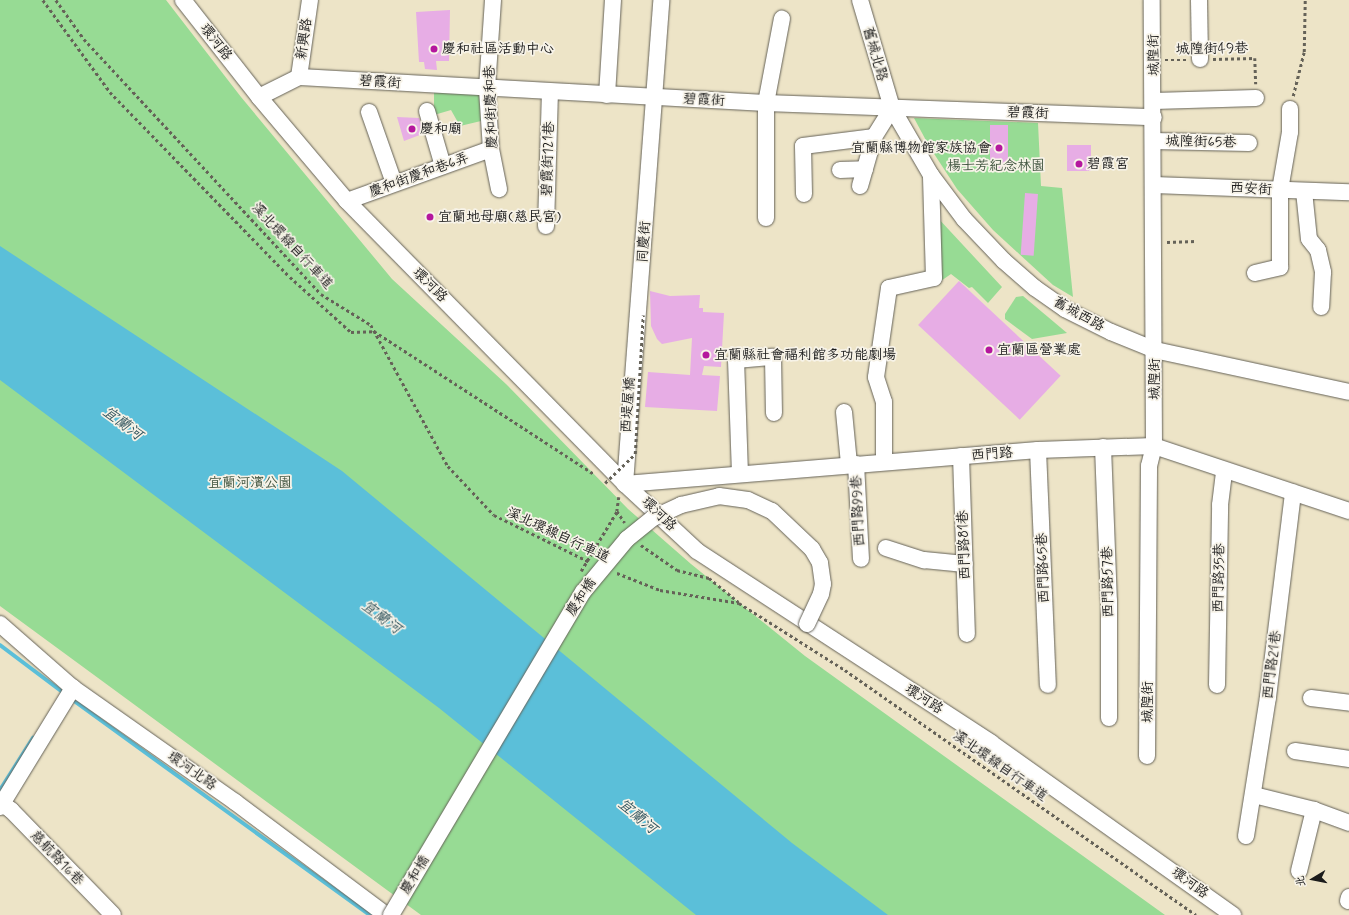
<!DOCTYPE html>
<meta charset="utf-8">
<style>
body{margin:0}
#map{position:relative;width:1349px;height:915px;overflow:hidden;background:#ede4c7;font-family:Mynerve,"LXGW WenKai TC",sans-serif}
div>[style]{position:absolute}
.green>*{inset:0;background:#97db94}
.water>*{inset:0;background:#5bbfd9}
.stream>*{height:4px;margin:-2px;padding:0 2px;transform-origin:2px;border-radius:2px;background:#5bbfd9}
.building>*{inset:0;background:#e7ade5;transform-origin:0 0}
.path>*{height:2.5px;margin-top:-1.25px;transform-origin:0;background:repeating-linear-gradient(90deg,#656258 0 3px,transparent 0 6px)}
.roads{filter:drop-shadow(0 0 1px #656258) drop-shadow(0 0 1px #656258)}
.minor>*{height:16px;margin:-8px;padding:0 8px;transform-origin:8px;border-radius:8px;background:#fff}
.path-bridge>*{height:2.5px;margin-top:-1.25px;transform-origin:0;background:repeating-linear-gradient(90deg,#656258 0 3px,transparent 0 6px)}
.bridges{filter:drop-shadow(0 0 1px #656258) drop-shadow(0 0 1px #656258)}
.minor-bridge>*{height:16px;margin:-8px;padding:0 8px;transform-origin:8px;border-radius:8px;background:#fff}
.dots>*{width:11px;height:11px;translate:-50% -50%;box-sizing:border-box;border:2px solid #f7f3e8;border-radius:50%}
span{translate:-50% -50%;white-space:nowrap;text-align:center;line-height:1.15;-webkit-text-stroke:3.5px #f7f3e8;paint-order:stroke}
.street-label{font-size:14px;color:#1c1c1c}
.poi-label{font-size:14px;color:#1c1c1c}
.left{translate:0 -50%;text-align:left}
.right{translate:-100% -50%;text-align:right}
.park-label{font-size:14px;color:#415540}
.water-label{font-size:15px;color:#32555e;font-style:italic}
.north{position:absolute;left:1293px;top:859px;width:40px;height:40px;-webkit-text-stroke:3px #f7f3e8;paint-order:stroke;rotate:260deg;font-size:11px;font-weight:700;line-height:16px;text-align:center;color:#1c1c1c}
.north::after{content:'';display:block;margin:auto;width:14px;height:18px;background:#1c1c1c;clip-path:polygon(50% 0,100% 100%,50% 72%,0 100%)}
</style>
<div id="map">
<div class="green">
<i style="clip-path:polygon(0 0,166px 0,241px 97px,392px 279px,506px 384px,628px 509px,691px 564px,805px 656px,1165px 915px,421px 915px,0 606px)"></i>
<i style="clip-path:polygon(434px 92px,479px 93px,481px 121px,460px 126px,451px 110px,434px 115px)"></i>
<i style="clip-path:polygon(914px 118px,1038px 123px,1041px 186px,1062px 188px,1073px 297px,1053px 285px,993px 230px,957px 189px,929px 146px)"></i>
<i style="clip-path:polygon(937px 217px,1002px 287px,988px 303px,972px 287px,969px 288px,951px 274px,938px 283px)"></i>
<i style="clip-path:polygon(1023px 296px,1067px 333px,1032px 339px,1005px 319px,1005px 314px,1016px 297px)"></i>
</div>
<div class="water">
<i style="clip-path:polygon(0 246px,342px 471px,792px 843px,888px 915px,696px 915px,439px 708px,0 380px)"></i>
</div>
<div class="stream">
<i style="left:0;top:645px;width:81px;rotate:37deg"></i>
<i style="left:70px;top:698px;width:370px;rotate:35.9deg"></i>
<i style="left:0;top:790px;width:62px;rotate:-57.6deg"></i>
</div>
<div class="building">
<i style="clip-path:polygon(450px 10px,449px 61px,436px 61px,437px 70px,425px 69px,424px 62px,419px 62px,416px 12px)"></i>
<i style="clip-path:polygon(397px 117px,419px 118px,425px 133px,404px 141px)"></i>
<i style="left:990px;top:125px;width:18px;height:46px"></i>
<i style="left:1067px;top:145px;width:24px;height:26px"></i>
<i style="left:1025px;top:193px;width:13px;height:62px;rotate:4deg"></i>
<i style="left:959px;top:281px;width:139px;height:60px;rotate:43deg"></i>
<i style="clip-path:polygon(650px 291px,670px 296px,700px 295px,699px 308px,703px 308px,703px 312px,724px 313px,721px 367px,704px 366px,702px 375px,720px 376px,717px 411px,645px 407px,648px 372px,690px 375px,692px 338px,662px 344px,657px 339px,651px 326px)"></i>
</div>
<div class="path">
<i style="left:43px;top:0;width:114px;rotate:53.9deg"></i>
<i style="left:110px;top:92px;width:258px;rotate:45.8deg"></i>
<i style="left:290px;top:277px;width:82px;rotate:42deg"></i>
<i style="left:351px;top:332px;width:23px;rotate:-2deg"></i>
<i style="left:374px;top:331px;width:262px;rotate:33deg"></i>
<i style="left:56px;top:0;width:48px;rotate:54.3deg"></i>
<i style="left:84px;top:39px;width:348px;rotate:47.1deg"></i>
<i style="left:321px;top:294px;width:59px;rotate:31.8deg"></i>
<i style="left:371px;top:325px;width:161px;rotate:61.4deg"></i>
<i style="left:448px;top:466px;width:67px;rotate:46.8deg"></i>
<i style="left:494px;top:515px;width:107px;rotate:26.1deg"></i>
<i style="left:1213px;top:59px;width:42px;rotate:-1.4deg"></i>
<i style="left:1255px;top:58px;width:26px;rotate:88deg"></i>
<i style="left:1165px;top:60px;width:23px"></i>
<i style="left:1293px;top:96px;width:45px;rotate:-76deg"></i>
<i style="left:1304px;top:52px;width:52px;rotate:-88.9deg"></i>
<i style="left:1167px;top:242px;width:29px;rotate:-2deg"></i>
<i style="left:619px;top:497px;width:14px;rotate:98deg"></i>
<i style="left:617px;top:511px;width:14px;rotate:56deg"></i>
<i style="left:641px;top:545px;width:44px;rotate:34.8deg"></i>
<i style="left:677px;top:570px;width:33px;rotate:14deg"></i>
<i style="left:709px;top:578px;width:38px;rotate:39deg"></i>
<i style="left:617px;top:573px;width:46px;rotate:21.6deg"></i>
<i style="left:660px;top:590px;width:80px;rotate:9.3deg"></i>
<i style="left:739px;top:603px;width:125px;rotate:32.3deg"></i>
<i style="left:845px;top:670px;width:428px;rotate:34.9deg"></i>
</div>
<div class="roads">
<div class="minor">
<i style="left:183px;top:0;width:123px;rotate:51.9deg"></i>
<i style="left:259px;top:97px;width:136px;rotate:49.8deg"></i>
<i style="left:347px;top:201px;width:397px;rotate:45.5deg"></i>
<i style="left:625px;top:484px;width:98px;rotate:42.9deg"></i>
<i style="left:697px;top:551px;width:351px;rotate:33.1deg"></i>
<i style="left:991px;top:743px;width:297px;rotate:35.4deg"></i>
<i style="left:493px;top:0;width:89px;rotate:93.9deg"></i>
<i style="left:487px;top:89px;width:60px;rotate:86.2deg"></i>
<i style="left:491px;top:149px;width:41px;rotate:78.7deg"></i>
<i style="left:860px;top:0;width:113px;rotate:73.5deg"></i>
<i style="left:892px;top:108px;width:78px;rotate:59.8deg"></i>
<i style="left:931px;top:175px;width:55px;rotate:53.1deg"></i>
<i style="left:964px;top:219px;width:58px;rotate:46.4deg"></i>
<i style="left:1004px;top:261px;width:41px;rotate:41.1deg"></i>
<i style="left:1035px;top:288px;width:37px;rotate:35deg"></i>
<i style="left:1065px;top:309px;width:51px;rotate:26.6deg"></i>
<i style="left:1111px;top:332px;width:48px;rotate:22.2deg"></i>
<i style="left:1155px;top:350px;width:198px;rotate:12.2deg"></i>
<i style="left:1199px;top:0;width:59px;rotate:89deg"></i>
<i style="left:299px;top:77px;width:78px;rotate:-81.9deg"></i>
<i style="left:607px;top:95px;width:95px;rotate:-86.4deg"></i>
<i style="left:259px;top:97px;width:45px;rotate:-26.6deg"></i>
<i style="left:299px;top:77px;width:468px;rotate:3.2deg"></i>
<i style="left:766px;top:103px;width:388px;rotate:2.1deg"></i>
<i style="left:1154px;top:101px;width:102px;rotate:-1.7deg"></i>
<i style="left:427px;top:111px;width:57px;rotate:73.8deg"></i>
<i style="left:369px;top:112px;width:75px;rotate:70.6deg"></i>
<i style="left:1153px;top:141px;width:96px;rotate:1.2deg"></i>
<i style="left:840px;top:170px;width:25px;rotate:-2deg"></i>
<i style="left:1154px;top:185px;width:195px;rotate:2.1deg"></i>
<i style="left:860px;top:186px;width:51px;rotate:-74.1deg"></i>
<i style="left:1304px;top:191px;width:48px;rotate:84.1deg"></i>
<i style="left:1309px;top:239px;width:14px;rotate:51deg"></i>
<i style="left:1318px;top:250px;width:23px;rotate:77deg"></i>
<i style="left:1323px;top:272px;width:35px;rotate:93deg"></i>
<i style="left:804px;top:194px;width:48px;rotate:-91.2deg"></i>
<i style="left:803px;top:146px;width:72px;rotate:-7.2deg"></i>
<i style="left:874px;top:137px;width:34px;rotate:-58deg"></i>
<i style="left:347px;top:201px;width:153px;rotate:-19.9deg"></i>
<i style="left:766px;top:218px;width:115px;rotate:-90deg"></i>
<i style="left:766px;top:103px;width:86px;rotate:-79.3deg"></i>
<i style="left:546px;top:226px;width:134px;rotate:-88.3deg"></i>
<i style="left:1255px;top:273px;width:26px;rotate:-13deg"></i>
<i style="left:1280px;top:267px;width:77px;rotate:-90deg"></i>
<i style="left:1280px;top:190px;width:59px;rotate:-80.2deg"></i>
<i style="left:1290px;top:132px;width:23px;rotate:-90deg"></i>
<i style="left:844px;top:412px;width:52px;rotate:84.5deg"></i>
<i style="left:1103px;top:447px;width:154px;rotate:87.8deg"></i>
<i style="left:1109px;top:601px;width:117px;rotate:90deg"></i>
<i style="left:1038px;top:450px;width:235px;rotate:87.6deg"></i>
<i style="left:961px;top:456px;width:178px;rotate:88.1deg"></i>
<i style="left:884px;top:461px;width:59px;rotate:-90deg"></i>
<i style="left:884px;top:402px;width:26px;rotate:-108deg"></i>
<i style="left:876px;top:377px;width:90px;rotate:-81.7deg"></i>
<i style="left:889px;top:288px;width:46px;rotate:-12.5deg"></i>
<i style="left:934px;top:278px;width:103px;rotate:-91.7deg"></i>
<i style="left:856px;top:464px;width:95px;rotate:87deg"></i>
<i style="left:740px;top:474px;width:114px;rotate:-92deg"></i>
<i style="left:736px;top:360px;width:37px;rotate:-5deg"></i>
<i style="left:773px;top:357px;width:56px;rotate:89deg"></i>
<i style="left:625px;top:484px;width:414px;rotate:-4.7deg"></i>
<i style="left:1038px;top:450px;width:116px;rotate:-2deg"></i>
<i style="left:1154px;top:446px;width:206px;rotate:18.4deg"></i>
<i style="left:625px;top:484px;width:485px;rotate:-85.7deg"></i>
<i style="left:886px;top:548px;width:40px;rotate:18deg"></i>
<i style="left:924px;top:560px;width:41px;rotate:5.6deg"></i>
<i style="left:0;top:624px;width:97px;rotate:41.2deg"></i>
<i style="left:73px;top:688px;width:198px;rotate:35.1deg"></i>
<i style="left:235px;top:802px;width:189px;rotate:36.8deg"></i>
<i style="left:1217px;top:685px;width:180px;rotate:-89deg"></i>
<i style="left:1220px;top:505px;width:35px;rotate:-83deg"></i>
<i style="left:1311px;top:698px;width:38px;rotate:7deg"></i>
<i style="left:1295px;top:751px;width:55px;rotate:8.4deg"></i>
<i style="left:1147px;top:756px;width:290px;rotate:-89.6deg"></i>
<i style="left:1149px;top:466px;width:21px;rotate:-76deg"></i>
<i style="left:1154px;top:446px;width:446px;rotate:-90.3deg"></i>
<i style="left:1254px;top:795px;width:62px;rotate:14deg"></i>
<i style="left:1314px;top:810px;width:37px;rotate:20deg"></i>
<i style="left:0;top:802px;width:14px;rotate:36deg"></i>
<i style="left:11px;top:810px;width:146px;rotate:45.8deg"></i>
<i style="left:0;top:807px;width:140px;rotate:-58.5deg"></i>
<i style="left:1246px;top:836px;width:141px;rotate:-81deg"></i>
<i style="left:1268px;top:697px;width:206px;rotate:-83deg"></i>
<i style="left:1299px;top:871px;width:63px;rotate:-76.2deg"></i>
<i style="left:1348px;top:901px;width:4px;rotate:-76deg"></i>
</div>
</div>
<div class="path-bridge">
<i style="left:605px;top:483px;width:42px;rotate:-44deg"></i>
<i style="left:635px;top:454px;width:139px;rotate:-86.7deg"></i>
<i style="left:581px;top:571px;width:70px;rotate:-59deg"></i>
</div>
<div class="bridges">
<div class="minor-bridge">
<i style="left:391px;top:915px;width:376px;rotate:-59.3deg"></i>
<i style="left:583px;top:592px;width:69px;rotate:-50.3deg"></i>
<i style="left:627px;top:539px;width:33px;rotate:-39deg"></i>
<i style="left:653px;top:518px;width:31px;rotate:-25deg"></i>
<i style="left:681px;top:505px;width:39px;rotate:-13deg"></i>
<i style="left:719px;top:496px;width:29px;rotate:8deg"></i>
<i style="left:748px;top:500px;width:26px;rotate:25deg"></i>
<i style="left:772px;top:511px;width:55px;rotate:43.5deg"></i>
<i style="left:812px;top:549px;width:16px;rotate:60deg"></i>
<i style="left:820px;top:563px;width:21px;rotate:82deg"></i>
<i style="left:823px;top:584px;width:10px;rotate:101deg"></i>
<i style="left:821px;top:594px;width:33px;rotate:115deg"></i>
</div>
</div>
<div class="dots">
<i style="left:434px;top:49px;background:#b5179e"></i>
<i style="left:412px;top:129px;background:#b5179e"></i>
<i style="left:999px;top:148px;background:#b5179e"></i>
<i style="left:1079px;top:164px;background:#b5179e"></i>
<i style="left:430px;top:217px;background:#b5179e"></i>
<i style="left:989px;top:350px;background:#b5179e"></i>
<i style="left:706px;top:355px;background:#b5179e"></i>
</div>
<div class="street-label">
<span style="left:304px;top:39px;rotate:-82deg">新興路</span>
<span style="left:216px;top:42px;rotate:52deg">環河路</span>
<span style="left:1212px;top:49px;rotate:-1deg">城隍街49巷</span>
<span style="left:875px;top:54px;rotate:74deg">舊城北路</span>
<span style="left:1154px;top:55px;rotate:-91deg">城隍街</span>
<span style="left:380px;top:82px;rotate:4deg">碧霞街</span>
<span style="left:704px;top:100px;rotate:3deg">碧霞街</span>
<span style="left:491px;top:107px;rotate:-92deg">慶和街慶和巷</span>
<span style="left:1028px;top:113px;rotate:2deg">碧霞街</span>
<span style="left:1201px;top:142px;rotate:1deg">城隍街65巷</span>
<span style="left:548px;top:159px;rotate:-88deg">碧霞街121巷</span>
<span style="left:419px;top:175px;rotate:-20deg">慶和街慶和巷6弄</span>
<span style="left:1251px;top:189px;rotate:3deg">西安街</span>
<span style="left:644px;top:242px;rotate:-86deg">同慶街</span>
<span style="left:292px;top:246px;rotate:47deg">溪北環線自行車道</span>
<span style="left:430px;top:285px;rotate:45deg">環河路</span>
<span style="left:1079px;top:314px;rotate:29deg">舊城西路</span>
<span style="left:1155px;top:379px;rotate:-90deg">城隍街</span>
<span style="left:628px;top:405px;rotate:-86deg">西堤屋橋</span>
<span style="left:992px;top:454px;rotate:-4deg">西門路</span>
<span style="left:858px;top:511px;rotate:-93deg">西門路99巷</span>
<span style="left:659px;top:514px;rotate:44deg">環河路</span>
<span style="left:558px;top:535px;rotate:25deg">溪北環線自行車道</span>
<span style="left:964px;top:545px;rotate:-92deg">西門路81巷</span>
<span style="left:1043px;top:568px;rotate:-92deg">西門路65巷</span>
<span style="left:1219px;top:578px;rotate:-89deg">西門路35巷</span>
<span style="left:1108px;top:582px;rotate:-91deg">西門路57巷</span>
<span style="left:581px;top:597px;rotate:-57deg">慶和橋</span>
<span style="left:1272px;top:665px;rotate:-83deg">西門路21巷</span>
<span style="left:924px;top:699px;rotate:33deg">環河路</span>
<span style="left:1148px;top:702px;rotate:-90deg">城隍街</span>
<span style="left:1000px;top:766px;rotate:35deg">溪北環線自行車道</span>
<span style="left:192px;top:771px;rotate:35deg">環河北路</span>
<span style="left:57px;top:858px;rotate:46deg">慈航路16巷</span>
<span style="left:415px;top:875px;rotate:-59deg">慶和橋</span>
<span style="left:1190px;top:883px;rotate:36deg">環河路</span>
</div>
<div class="poi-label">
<span class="left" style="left:442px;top:49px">慶和社區活動中心</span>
<span class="left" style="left:420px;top:129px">慶和廟</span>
<span class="right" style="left:991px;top:148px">宜蘭縣博物館家族協會</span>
<span class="left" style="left:1087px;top:164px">碧霞宮</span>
<span class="left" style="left:438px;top:217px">宜蘭地母廟(慈民宮)</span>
<span class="left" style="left:997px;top:350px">宜蘭區營業處</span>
<span class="left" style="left:714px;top:355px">宜蘭縣社會福利館多功能劇場</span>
</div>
<div class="park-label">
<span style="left:996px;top:166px">楊士芳紀念林園</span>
<span style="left:250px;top:483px">宜蘭河濱公園</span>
</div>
<div class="water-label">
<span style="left:122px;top:424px;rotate:37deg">宜蘭河</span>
<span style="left:381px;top:618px;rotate:37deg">宜蘭河</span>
<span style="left:637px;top:817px;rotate:40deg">宜蘭河</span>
</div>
<div class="north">北</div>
</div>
